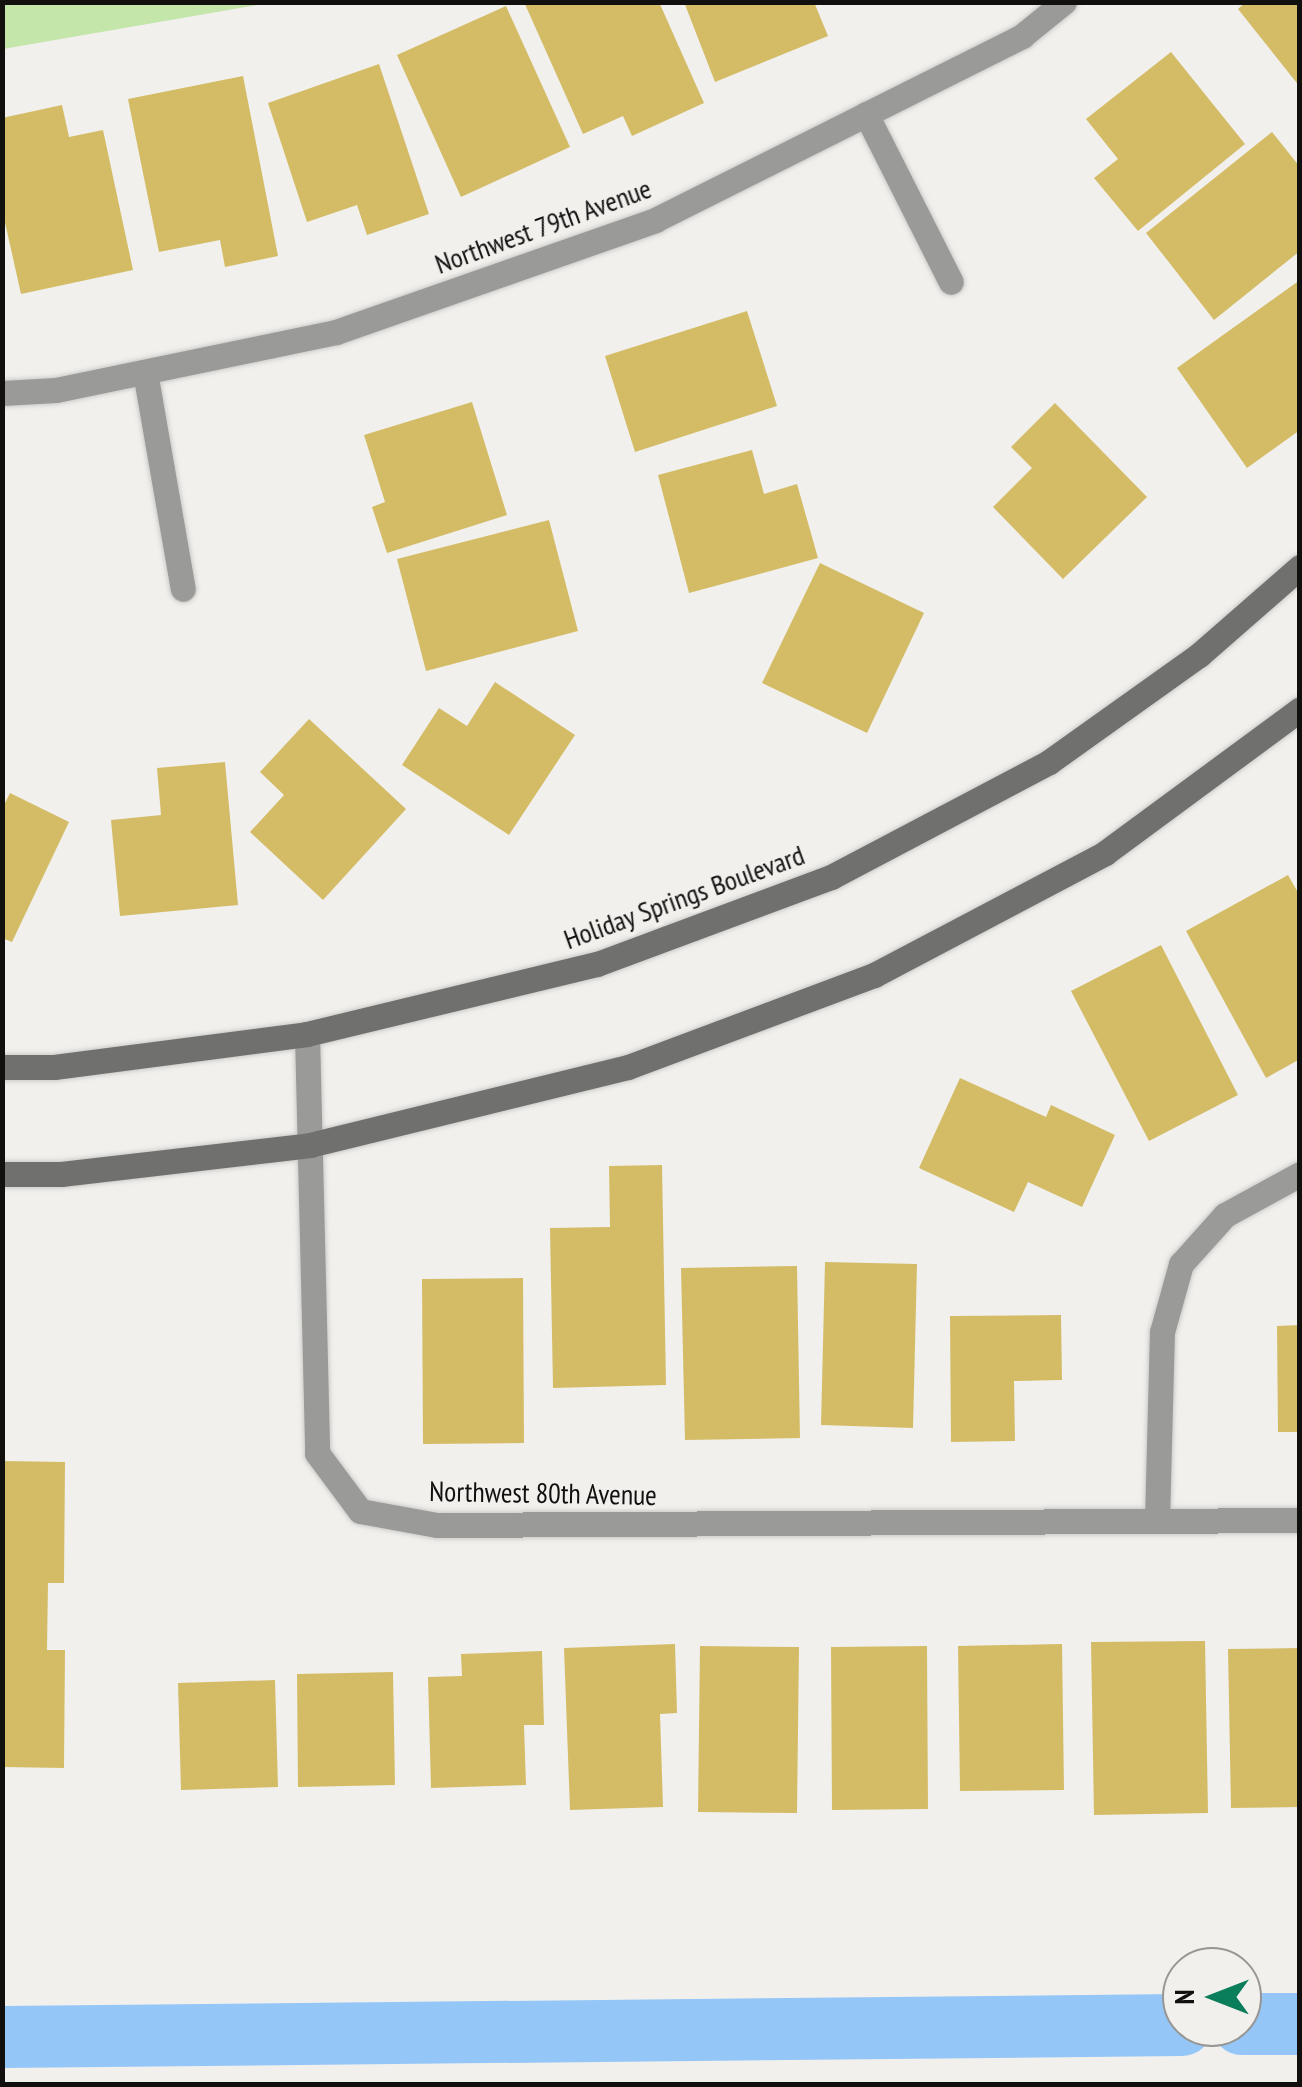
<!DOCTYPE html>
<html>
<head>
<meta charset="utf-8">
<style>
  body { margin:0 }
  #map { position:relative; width:1302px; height:2087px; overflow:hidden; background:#f1f0ed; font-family:"PT Sans Narrow",sans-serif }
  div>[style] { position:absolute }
  .green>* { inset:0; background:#c5e6aa }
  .canal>* { height:62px; margin:-31px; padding:0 31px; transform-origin:31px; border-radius:31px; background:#94c6f7 }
  .building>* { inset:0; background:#d4bc66 }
  .roads { filter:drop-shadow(0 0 2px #cdccc9) drop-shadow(0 0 2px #cdccc9) }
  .lane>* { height:25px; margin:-12.5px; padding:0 12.5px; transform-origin:12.5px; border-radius:12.5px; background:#9a9a99 }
  .street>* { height:25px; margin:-12.5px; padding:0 12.5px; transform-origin:12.5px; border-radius:12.5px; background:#9a9a99 }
  .secondary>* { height:25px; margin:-12.5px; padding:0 12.5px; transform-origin:12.5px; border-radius:12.5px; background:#70716f }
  span { translate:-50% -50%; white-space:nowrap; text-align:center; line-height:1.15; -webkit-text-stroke:8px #f1f0ed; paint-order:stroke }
  .street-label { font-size:28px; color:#11100f }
  .frame { position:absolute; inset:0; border:5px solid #11100f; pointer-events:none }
  .north { position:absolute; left:1162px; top:1947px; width:100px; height:100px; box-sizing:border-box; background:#f1f0ed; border:2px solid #979694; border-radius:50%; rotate:270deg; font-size:28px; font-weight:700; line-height:40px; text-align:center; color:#11100f }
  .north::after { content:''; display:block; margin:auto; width:35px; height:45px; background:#0a7d5a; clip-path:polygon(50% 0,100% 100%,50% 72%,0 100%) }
</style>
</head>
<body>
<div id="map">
  <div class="green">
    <div style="clip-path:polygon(3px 2px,269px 2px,269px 3px,3px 49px)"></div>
  </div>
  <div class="canal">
    <div style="left:1242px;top:2024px;width:58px"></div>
    <div style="left:2px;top:2037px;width:1180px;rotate:-0.58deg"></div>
  </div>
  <div class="building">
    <div style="clip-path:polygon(524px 2px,659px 2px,704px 103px,632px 136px,623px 116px,583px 134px)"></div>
    <div style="clip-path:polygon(684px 2px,814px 2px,828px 36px,715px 82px)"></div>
    <div style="clip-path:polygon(1246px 2px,1300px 2px,1300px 87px,1238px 9px)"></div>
    <div style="clip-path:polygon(506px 6px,570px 147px,461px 197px,397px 55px)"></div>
    <div style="clip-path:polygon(1171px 52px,1245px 144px,1138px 231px,1094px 178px,1118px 159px,1086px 119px)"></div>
    <div style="clip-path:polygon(379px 64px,429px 214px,367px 235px,357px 205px,307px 222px,268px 103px)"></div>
    <div style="clip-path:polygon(243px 76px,278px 256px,225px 267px,220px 240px,159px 252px,128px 99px)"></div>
    <div style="clip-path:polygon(62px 105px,69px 137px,103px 130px,133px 270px,21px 294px,2px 209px,2px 118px)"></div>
    <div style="clip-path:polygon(1272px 132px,1300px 167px,1300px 251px,1214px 320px,1146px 233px)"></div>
    <div style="clip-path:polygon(1300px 280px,1300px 430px,1247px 468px,1177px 368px)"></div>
    <div style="clip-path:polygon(747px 311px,777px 406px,635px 452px,605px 356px)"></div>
    <div style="clip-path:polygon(472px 402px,507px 515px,387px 553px,372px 507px,385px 502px,364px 435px)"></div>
    <div style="clip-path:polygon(1055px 403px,1147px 497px,1063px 579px,993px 507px,1032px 468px,1011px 447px)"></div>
    <div style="clip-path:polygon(752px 450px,764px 494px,797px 484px,818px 558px,689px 593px,658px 475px)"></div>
    <div style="clip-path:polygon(549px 520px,578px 631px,426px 671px,397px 559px)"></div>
    <div style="clip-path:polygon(820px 563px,924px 613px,867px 733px,762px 683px)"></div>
    <div style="clip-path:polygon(495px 682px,575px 735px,509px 835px,402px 765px,439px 708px,467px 726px)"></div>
    <div style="clip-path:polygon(309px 719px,406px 809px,323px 900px,250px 832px,284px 795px,260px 772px)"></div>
    <div style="clip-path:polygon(225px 762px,238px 905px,120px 916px,111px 820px,161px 815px,157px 768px)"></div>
    <div style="clip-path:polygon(10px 793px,69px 822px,12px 942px,2px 938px,2px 809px)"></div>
    <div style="clip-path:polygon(1288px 875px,1300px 896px,1300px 1059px,1266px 1078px,1186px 931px)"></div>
    <div style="clip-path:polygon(1161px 945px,1238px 1095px,1149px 1141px,1071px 991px)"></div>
    <div style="clip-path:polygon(960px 1078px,1046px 1117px,1051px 1105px,1115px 1135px,1082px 1207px,1028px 1182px,1014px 1212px,919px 1168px)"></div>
    <div style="clip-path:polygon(662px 1165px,666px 1385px,553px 1388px,550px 1228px,610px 1227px,609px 1166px)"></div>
    <div style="clip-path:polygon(825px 1262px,917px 1264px,913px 1428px,821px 1425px)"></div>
    <div style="clip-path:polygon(797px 1266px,800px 1438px,685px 1440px,681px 1268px)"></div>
    <div style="clip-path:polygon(523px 1278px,524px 1443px,423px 1444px,422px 1279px)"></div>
    <div style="clip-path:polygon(1061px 1315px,1062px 1380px,1014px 1381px,1015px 1441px,951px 1442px,950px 1316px)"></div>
    <div style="clip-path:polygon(1300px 1325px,1300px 1432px,1278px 1432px,1277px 1326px)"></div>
    <div style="clip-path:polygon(2px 1461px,65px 1462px,64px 1583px,48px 1583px,47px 1650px,65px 1650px,64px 1768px,2px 1767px)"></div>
    <div style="clip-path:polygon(1205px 1641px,1208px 1813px,1094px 1815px,1091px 1642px)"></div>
    <div style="clip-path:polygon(675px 1644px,677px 1713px,660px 1714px,663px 1807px,570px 1810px,564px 1648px)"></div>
    <div style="clip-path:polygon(1062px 1644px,1064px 1790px,960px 1791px,958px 1646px)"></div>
    <div style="clip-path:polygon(700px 1646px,799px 1647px,797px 1813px,698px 1812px)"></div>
    <div style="clip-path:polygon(927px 1646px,928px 1809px,832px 1810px,831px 1647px)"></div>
    <div style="clip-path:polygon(1300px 1648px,1300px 1807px,1231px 1808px,1228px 1649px)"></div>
    <div style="clip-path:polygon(542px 1651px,544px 1725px,524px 1725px,526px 1785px,431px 1788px,428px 1677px,462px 1676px,461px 1654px)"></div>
    <div style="clip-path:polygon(393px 1672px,395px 1785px,298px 1787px,297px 1674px)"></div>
    <div style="clip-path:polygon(275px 1680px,278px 1787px,181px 1790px,178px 1683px)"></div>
  </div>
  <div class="roads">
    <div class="lane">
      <div style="left:866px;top:114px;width:188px;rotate:63.2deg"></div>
    </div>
    <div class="street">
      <div style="left:145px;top:372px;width:220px;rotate:80.1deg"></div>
      <div style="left:2px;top:393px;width:54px;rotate:-3.2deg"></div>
      <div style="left:56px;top:390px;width:286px;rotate:-11.7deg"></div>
      <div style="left:336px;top:332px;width:338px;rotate:-19.3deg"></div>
      <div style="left:655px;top:220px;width:411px;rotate:-26.6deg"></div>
      <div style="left:1022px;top:36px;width:54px;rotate:-39deg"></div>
      <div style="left:307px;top:1034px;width:419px;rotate:88.6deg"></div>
      <div style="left:317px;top:1453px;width:72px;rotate:53.4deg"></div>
      <div style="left:360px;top:1511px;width:78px;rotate:10.3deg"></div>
      <div style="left:437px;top:1525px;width:863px;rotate:-0.33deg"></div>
      <div style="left:1157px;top:1521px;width:189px;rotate:-88.5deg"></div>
      <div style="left:1162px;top:1332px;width:71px;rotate:-74.4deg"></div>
      <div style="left:1181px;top:1264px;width:66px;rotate:-48.1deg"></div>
      <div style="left:1225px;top:1215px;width:85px;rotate:-28.7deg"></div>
    </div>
    <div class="secondary">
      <div style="left:2px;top:1067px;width:52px"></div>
      <div style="left:54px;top:1067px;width:255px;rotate:-7.4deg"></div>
      <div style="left:307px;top:1034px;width:298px;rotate:-13.6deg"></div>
      <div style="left:597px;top:964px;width:250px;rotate:-20.4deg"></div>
      <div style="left:831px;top:877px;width:246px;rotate:-27.8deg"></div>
      <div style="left:1049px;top:762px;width:184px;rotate:-35.5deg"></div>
      <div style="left:1199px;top:655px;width:134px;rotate:-41.1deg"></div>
      <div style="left:2px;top:1174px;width:59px"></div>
      <div style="left:61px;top:1174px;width:251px;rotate:-6.6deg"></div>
      <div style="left:310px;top:1145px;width:327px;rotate:-13.8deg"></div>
      <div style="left:628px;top:1067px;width:263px;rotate:-20.5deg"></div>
      <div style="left:874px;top:975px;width:261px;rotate:-27.8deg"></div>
      <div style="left:1105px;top:853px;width:242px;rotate:-36.4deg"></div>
    </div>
  </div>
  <div class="street-label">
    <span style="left:543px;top:226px;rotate:-20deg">Northwest 79th Avenue</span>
    <span style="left:684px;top:897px;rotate:-20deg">Holiday Springs Boulevard</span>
    <span style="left:543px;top:1493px;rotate:1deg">Northwest 80th Avenue</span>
  </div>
  <div class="frame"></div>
  <div class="north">N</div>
</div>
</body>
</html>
